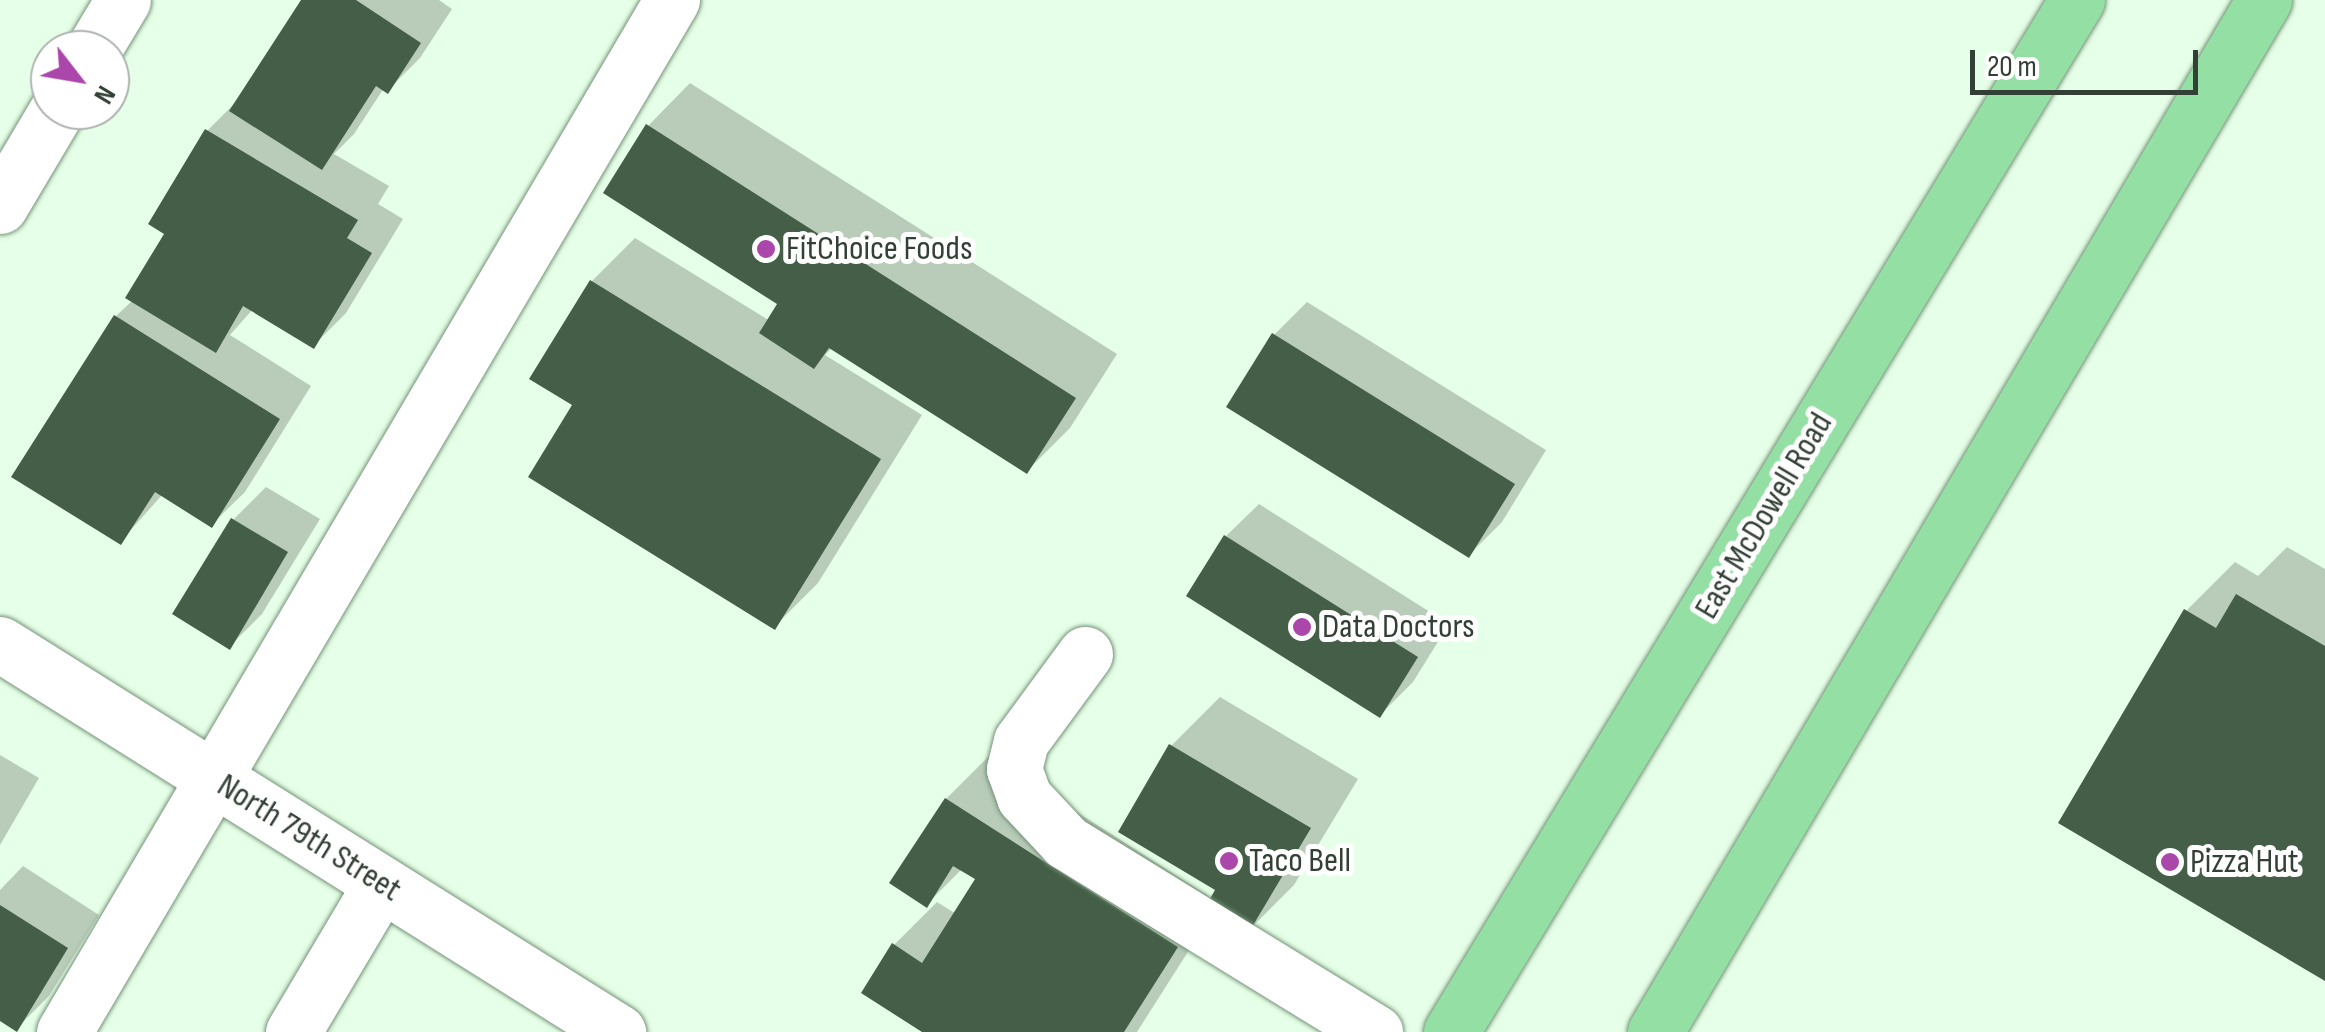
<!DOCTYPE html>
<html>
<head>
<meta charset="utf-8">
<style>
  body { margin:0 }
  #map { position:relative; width:2325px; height:1032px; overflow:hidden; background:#e6ffe8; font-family:"Sofia Sans Condensed",sans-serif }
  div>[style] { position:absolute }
  .shadow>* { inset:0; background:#0003 }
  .building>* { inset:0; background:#445e47 }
  .roads { filter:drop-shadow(0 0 2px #759278) drop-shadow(0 0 2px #759278) }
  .minor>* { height:55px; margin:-27.5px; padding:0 27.5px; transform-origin:27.5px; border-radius:27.5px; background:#fff }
  .major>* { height:55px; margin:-27.5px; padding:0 27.5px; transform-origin:27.5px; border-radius:27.5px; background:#94e0a4 }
  .dots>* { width:28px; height:28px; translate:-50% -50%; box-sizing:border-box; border:5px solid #fff; border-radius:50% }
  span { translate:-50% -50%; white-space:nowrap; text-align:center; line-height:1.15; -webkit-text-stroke:10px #fff; paint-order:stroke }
  .poi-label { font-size:35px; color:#334035 }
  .left { translate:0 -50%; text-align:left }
  .street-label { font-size:35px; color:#334035 }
  .north { position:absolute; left:30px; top:30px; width:100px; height:100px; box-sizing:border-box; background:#fff; border:2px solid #adb3ae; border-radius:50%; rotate:121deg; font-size:28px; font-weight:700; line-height:40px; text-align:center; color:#334035 }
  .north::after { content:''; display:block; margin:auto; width:35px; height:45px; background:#ab46ab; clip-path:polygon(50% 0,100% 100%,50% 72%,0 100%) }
  .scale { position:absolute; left:1970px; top:50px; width:228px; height:45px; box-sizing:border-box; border:5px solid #334035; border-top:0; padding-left:12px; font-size:30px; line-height:35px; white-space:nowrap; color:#334035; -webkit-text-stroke:8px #fff; paint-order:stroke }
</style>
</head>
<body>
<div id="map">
  <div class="shadow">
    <div style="clip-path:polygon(303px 0,439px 0,452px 9px,420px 58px,387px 91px,384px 88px,354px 134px,334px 154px,389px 186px,378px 204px,403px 219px,346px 313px,314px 345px,253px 309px,230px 335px,311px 386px,245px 492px,212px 524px,163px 494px,120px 542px,116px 316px,133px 300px,167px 233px,207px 131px,240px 98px)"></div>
    <div style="clip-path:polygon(690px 83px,1117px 354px,1070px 428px,1027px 471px,833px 347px,825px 355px,922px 415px,818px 583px,775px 626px,576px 404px,532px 379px,592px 281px,635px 238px,770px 321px,780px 303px,648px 126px)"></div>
    <div style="clip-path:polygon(1307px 302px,1546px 450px,1502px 522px,1469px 555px,1274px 335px)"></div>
    <div style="clip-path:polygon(266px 487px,320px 519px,262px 614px,229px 647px,233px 520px)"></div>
    <div style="clip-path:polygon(1259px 504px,1449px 624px,1413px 682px,1380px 715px,1226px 536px)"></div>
    <div style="clip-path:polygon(2287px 547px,2325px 569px,2325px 979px,2186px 611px,2235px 562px,2258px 576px)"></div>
    <div style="clip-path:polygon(1220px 697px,1358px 779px,1294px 885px,1245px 934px,1212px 914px,1137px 1032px,927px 1032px,894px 945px,937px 902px,956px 914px,979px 878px,963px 868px,927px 904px,946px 799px,989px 756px,1213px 899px,1218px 889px,1171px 746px)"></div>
    <div style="clip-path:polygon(0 755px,39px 778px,0 845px)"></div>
    <div style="clip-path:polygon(23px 866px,99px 915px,49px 996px,16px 1029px,0 1019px,0 890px)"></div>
  </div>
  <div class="building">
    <div style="clip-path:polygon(301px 0,356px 0,421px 43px,388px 94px,376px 86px,322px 170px,229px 111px)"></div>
    <div style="clip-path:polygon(646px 124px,1076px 398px,1027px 474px,829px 348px,814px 369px,759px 333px,777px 304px,603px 193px)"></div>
    <div style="clip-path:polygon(205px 129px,358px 220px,347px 238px,372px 253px,314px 349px,243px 306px,216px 353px,125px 298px,164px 234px,148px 224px)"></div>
    <div style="clip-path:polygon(590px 280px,881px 459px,775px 630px,528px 477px,572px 405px,529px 379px)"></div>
    <div style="clip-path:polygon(114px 315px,280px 419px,212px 528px,155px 492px,121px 545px,11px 477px)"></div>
    <div style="clip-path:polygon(1272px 333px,1515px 484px,1469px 558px,1226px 407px)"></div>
    <div style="clip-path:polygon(231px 518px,288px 552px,230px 650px,172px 614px)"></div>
    <div style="clip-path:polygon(1224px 535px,1418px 657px,1380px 718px,1186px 596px)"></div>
    <div style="clip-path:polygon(2236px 594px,2325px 646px,2325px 981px,2058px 823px,2184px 609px,2216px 628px)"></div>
    <div style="clip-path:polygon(1169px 744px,1311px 828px,1246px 937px,1203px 911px,1215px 890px,1118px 832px)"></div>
    <div style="clip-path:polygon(945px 798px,1178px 947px,1124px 1032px,922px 1032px,861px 993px,892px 943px,922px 963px,975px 879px,953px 866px,927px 908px,889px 883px)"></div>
    <div style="clip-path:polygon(0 905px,68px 948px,17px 1032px,0 1021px)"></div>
  </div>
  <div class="roads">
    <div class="minor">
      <div style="left:93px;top:50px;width:58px;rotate:-59deg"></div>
      <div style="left:0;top:206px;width:112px;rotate:-59.3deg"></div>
      <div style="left:0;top:644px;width:730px;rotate:32.12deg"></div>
      <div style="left:1085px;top:654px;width:108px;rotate:126.3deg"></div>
      <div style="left:1021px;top:741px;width:29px;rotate:104deg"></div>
      <div style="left:1014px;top:769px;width:30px;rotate:70deg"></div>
      <div style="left:1024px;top:797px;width:62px;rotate:47deg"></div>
      <div style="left:1066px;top:842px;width:363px;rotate:31.6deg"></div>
      <div style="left:64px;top:1032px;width:1198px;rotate:-59.5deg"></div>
      <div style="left:293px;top:1032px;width:172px;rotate:-59.3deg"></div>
    </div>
    <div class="major">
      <div style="left:1451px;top:1032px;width:1207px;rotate:-58.76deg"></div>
      <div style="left:1655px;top:1032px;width:1198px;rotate:-59.45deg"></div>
    </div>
  </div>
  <div class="dots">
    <div style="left:766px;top:249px;background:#ab46ab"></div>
    <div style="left:1302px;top:627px;background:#ab46ab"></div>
    <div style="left:1229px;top:861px;background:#ab46ab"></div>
    <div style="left:2170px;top:862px;background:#ab46ab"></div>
  </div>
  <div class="poi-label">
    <span class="left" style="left:786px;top:249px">FitChoice Foods</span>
    <span class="left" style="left:1322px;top:627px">Data Doctors</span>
    <span class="left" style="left:1249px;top:861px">Taco Bell</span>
    <span class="left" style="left:2190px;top:862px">Pizza Hut</span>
  </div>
  <div class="street-label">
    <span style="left:1764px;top:516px;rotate:-59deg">East McDowell Road</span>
    <span style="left:309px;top:838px;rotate:32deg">North 79th Street</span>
  </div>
  <div class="north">N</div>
  <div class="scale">20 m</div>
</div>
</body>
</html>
